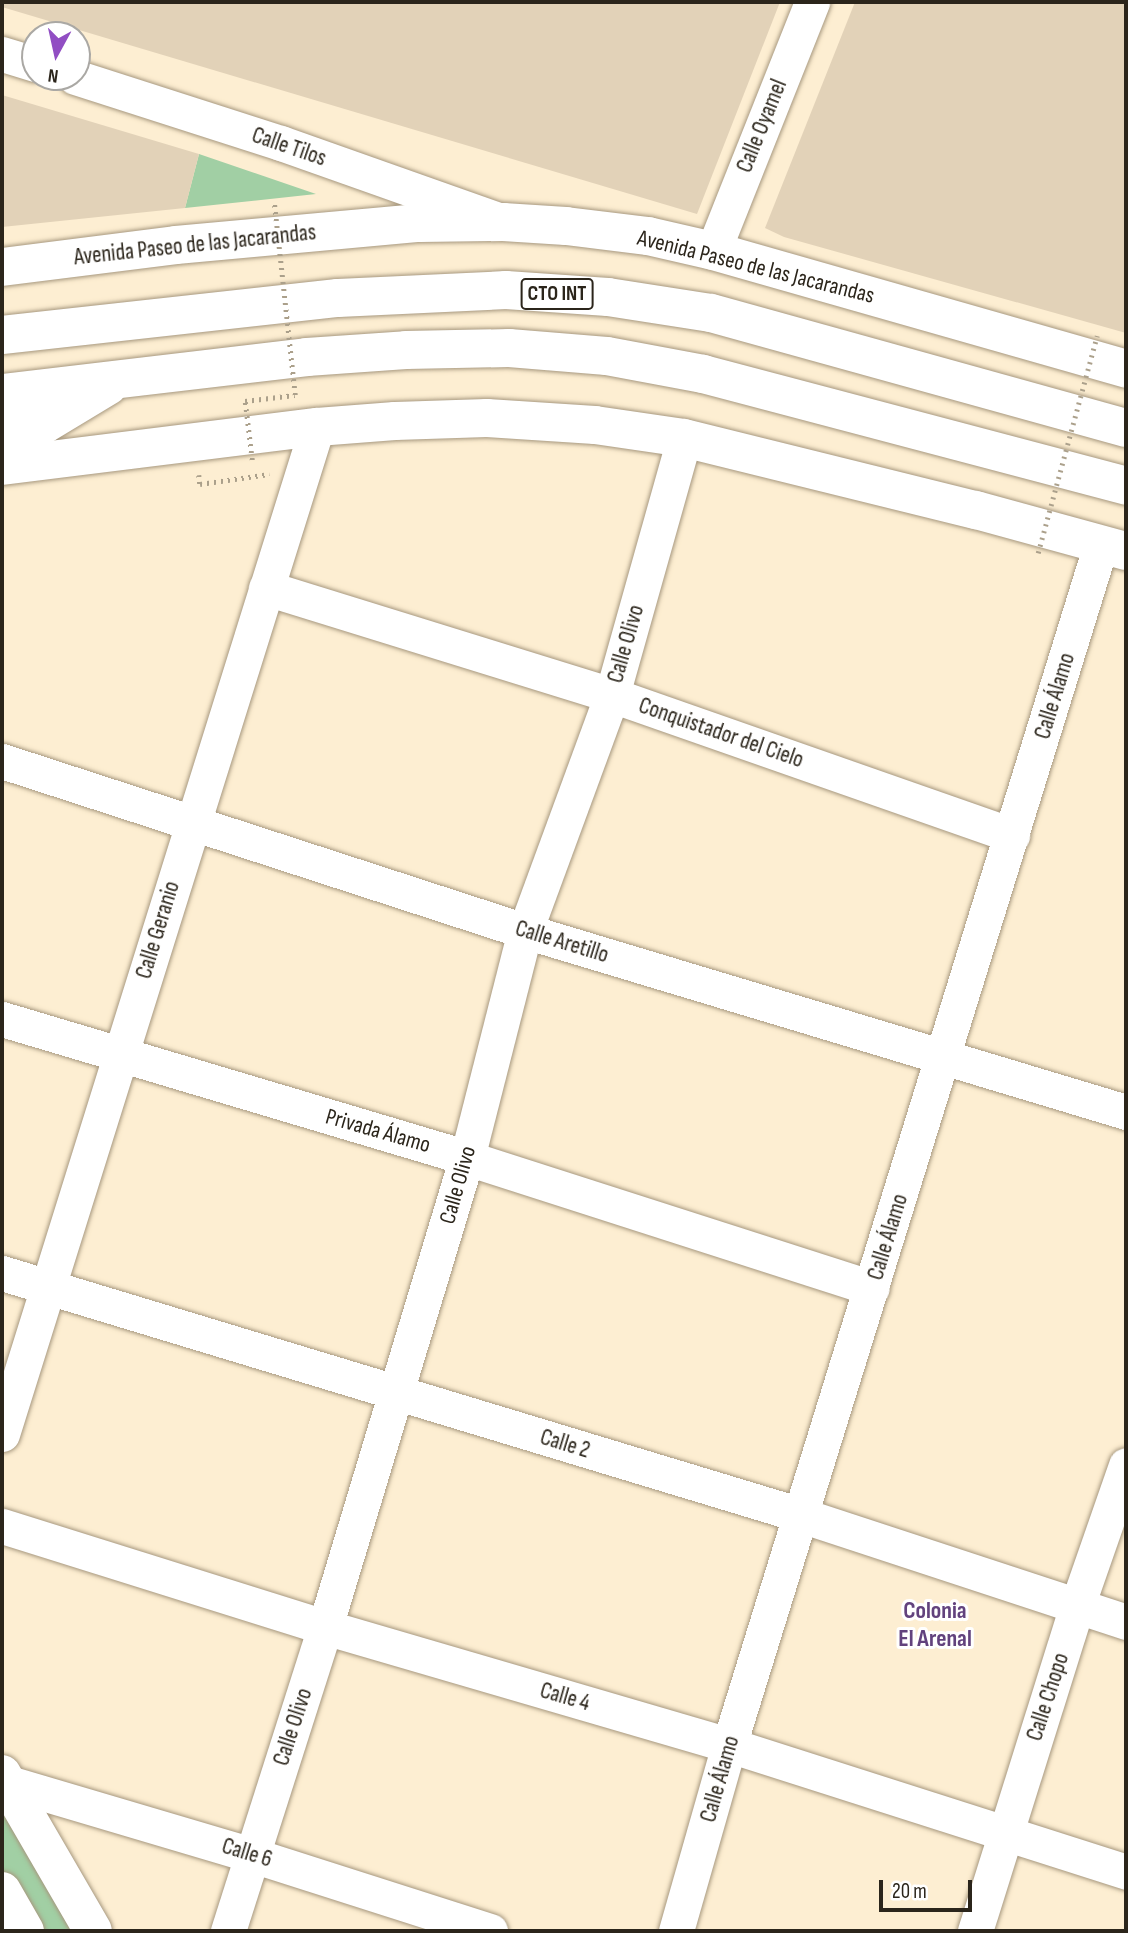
<!DOCTYPE html>
<html>
<head>
<meta charset="utf-8">
<style>
  body { margin:0 }
  #map { position:relative; width:1128px; height:1933px; overflow:hidden; background:#fdeed2; font-family:"Sofia Sans Condensed",sans-serif }
  div>[style] { position:absolute }
  .green>* { inset:0; background:#a1cfa4 }
  .building>* { inset:0; background:#e2d2b8 }
  .path>* { height:4.5px; margin-top:-2.25px; transform-origin:0; background:repeating-linear-gradient(90deg,#aba08b 0 2px,transparent 0 7px) }
  .roads { filter:drop-shadow(0 0 2px #a7987f) drop-shadow(0 0 2px #a7987f) }
  .minor>* { height:35px; margin:-17.5px; padding:0 17.5px; transform-origin:17.5px; border-radius:17.5px; background:#fff }
  .tertiary>* { height:38px; margin:-19px; padding:0 19px; transform-origin:19px; border-radius:19px; background:#fff }
  .secondary>* { height:38px; margin:-19px; padding:0 19px; transform-origin:19px; border-radius:19px; background:#fff }
  .motorway>* { height:38px; margin:-19px; padding:0 19px; transform-origin:19px; border-radius:19px; background:#fff }
  .path-bridge>* { height:4.5px; margin-top:-2.25px; transform-origin:0; background:repeating-linear-gradient(90deg,#aba08b 0 2px,transparent 0 7px) }
  span { translate:-50% -50%; white-space:nowrap; text-align:center; line-height:1.15; -webkit-text-stroke:6px #fff; paint-order:stroke }
  .shield-label span { padding:2px 5px; background:#fff; border:2px solid; border-radius:5px; -webkit-text-stroke-width:0 }
  .shield-label { font-size:21px; color:#2b251b; font-weight:700 }
  .street-label { font-size:23px; color:#2b251b }
  .neighbourhood-label { font-size:24px; color:#62427d; font-weight:700 }
  .frame { position:absolute; inset:0; border:4px solid #2b251b; pointer-events:none }
  .north { position:absolute; left:21px; top:21px; width:70px; height:70px; box-sizing:border-box; background:#fff; border:2px solid #aaa8a4; border-radius:50%; rotate:188deg; font-size:19px; font-weight:700; line-height:28px; text-align:center; color:#2b251b }
  .north::after { content:''; display:block; margin:auto; width:24px; height:32px; background:#914ec3; clip-path:polygon(50% 0,100% 100%,50% 72%,0 100%) }
  .scale { position:absolute; left:879px; top:1880px; width:93px; height:32px; box-sizing:border-box; border:4px solid #2b251b; border-top:0; padding-left:9px; font-size:21px; line-height:24px; white-space:nowrap; color:#2b251b; -webkit-text-stroke:5px #fff; paint-order:stroke }
</style>
</head>
<body>
<div id="map">
  <div class="green">
    <div style="clip-path:polygon(199px 154px,316px 194px,185px 208px)"></div>
    <div style="clip-path:polygon(2px 1805px,76px 1931px,37px 1931px,2px 1873px)"></div>
  </div>
  <div class="building">
    <div style="clip-path:polygon(2px 2px,780px 2px,697px 214px,2px 7px)"></div>
    <div style="clip-path:polygon(855px 2px,1126px 2px,1126px 333px,784px 237px,765px 228px)"></div>
    <div style="clip-path:polygon(2px 95px,199px 154px,185px 208px,2px 227px)"></div>
  </div>
  <div class="path">
    <div style="left:199px;top:475px;width:9px;rotate:84deg"></div>
    <div style="left:200px;top:484px;width:70px;rotate:-8.2deg"></div>
  </div>
  <div class="roads">
    <div class="minor">
      <div style="left:2px;top:54px;width:34px;rotate:17deg"></div>
      <div style="left:75px;top:77px;width:216px;rotate:17.8deg"></div>
      <div style="left:281px;top:143px;width:228px;rotate:19.5deg"></div>
      <div style="left:713px;top:251px;width:268px;rotate:-68.3deg"></div>
      <div style="left:266px;top:588px;width:362px;rotate:17.2deg"></div>
      <div style="left:612px;top:695px;width:424px;rotate:19.3deg"></div>
      <div style="left:2px;top:761px;width:550px;rotate:18.01deg"></div>
      <div style="left:525px;top:931px;width:628px;rotate:16.76deg"></div>
      <div style="left:2px;top:1019px;width:485px;rotate:16.6deg"></div>
      <div style="left:467px;top:1158px;width:425px;rotate:17.8deg"></div>
      <div style="left:2px;top:1273px;width:835px;rotate:16.85deg"></div>
      <div style="left:801px;top:1515px;width:342px;rotate:18.2deg"></div>
      <div style="left:2px;top:1434px;width:1055px;rotate:-72.63deg"></div>
      <div style="left:2px;top:1526px;width:338px;rotate:17.4deg"></div>
      <div style="left:325px;top:1627px;width:421px;rotate:16.3deg"></div>
      <div style="left:729px;top:1745px;width:417px;rotate:17.7deg"></div>
      <div style="left:2px;top:1781px;width:261px;rotate:16.5deg"></div>
      <div style="left:252px;top:1855px;width:250px;rotate:17.7deg"></div>
      <div style="left:228px;top:1931px;width:319px;rotate:-72.3deg"></div>
      <div style="left:325px;top:1627px;width:490px;rotate:-73.2deg"></div>
      <div style="left:467px;top:1158px;width:234px;rotate:-75.7deg"></div>
      <div style="left:525px;top:931px;width:252px;rotate:-69.8deg"></div>
      <div style="left:612px;top:695px;width:267px;rotate:-74.3deg"></div>
      <div style="left:676px;top:1931px;width:193px;rotate:-74.1deg"></div>
      <div style="left:729px;top:1745px;width:1257px;rotate:-72.79deg"></div>
      <div style="left:975px;top:1931px;width:341px;rotate:-72.6deg"></div>
      <div style="left:1077px;top:1606px;width:149px;rotate:-70.8deg"></div>
    </div>
    <div class="tertiary">
      <div style="left:2px;top:1774px;width:181px;rotate:59.9deg"></div>
      <div style="left:2px;top:1891px;width:46px;rotate:60.1deg"></div>
    </div>
    <div class="secondary">
      <div style="left:2px;top:267px;width:175px;rotate:-7.2deg"></div>
      <div style="left:176px;top:245px;width:244px;rotate:-5.2deg"></div>
      <div style="left:419px;top:223px;width:84px;rotate:-0.7deg"></div>
      <div style="left:503px;top:222px;width:63px;rotate:3.6deg"></div>
      <div style="left:566px;top:226px;width:83px;rotate:7deg"></div>
      <div style="left:648px;top:236px;width:67px;rotate:13deg"></div>
      <div style="left:713px;top:251px;width:430px;rotate:15.9deg"></div>
      <div style="left:2px;top:466px;width:317px;rotate:-7.1deg"></div>
      <div style="left:317px;top:427px;width:78px;rotate:-4.4deg"></div>
      <div style="left:395px;top:421px;width:92px;rotate:-1.9deg"></div>
      <div style="left:487px;top:418px;width:108px;rotate:3.7deg"></div>
      <div style="left:595px;top:425px;width:90px;rotate:8.3deg"></div>
      <div style="left:684px;top:438px;width:301px;rotate:13.9deg"></div>
      <div style="left:976px;top:510px;width:156px;rotate:15.3deg"></div>
    </div>
    <div class="motorway">
      <div style="left:2px;top:335px;width:338px;rotate:-6.3deg"></div>
      <div style="left:338px;top:298px;width:168px;rotate:-2.7deg"></div>
      <div style="left:506px;top:290px;width:102px;rotate:3.9deg"></div>
      <div style="left:608px;top:297px;width:104px;rotate:8.8deg"></div>
      <div style="left:711px;top:313px;width:431px;rotate:15.5deg"></div>
      <div style="left:2px;top:393px;width:307px;rotate:-6.7deg"></div>
      <div style="left:307px;top:357px;width:99px;rotate:-4deg"></div>
      <div style="left:406px;top:350px;width:103px;rotate:-1.1deg"></div>
      <div style="left:509px;top:348px;width:98px;rotate:4.7deg"></div>
      <div style="left:607px;top:356px;width:98px;rotate:10.6deg"></div>
      <div style="left:703px;top:374px;width:438px;rotate:14.8deg"></div>
      <div style="left:2px;top:430px;width:43px;rotate:-7.9deg"></div>
      <div style="left:45px;top:424px;width:74px;rotate:-31.1deg"></div>
    </div>
  </div>
  <div class="path-bridge">
    <div style="left:252px;top:460px;width:59px;rotate:-96.8deg"></div>
    <div style="left:245px;top:401px;width:50px;rotate:-6.8deg"></div>
    <div style="left:295px;top:395px;width:193px;rotate:-96.2deg"></div>
    <div style="left:1038px;top:553px;width:225px;rotate:-74.8deg"></div>
  </div>
  <div class="shield-label">
    <span style="left:557px;top:294px">CTO INT</span>
  </div>
  <div class="street-label">
    <span style="left:762px;top:126px;rotate:-68deg">Calle Oyamel</span>
    <span style="left:289px;top:147px;rotate:19deg">Calle Tilos</span>
    <span style="left:195px;top:245px;rotate:-6deg">Avenida Paseo de las Jacarandas</span>
    <span style="left:756px;top:267px;rotate:14deg">Avenida Paseo de las Jacarandas</span>
    <span style="left:626px;top:644px;rotate:-74deg">Calle Olivo</span>
    <span style="left:1055px;top:696px;rotate:-73deg">Calle Álamo</span>
    <span style="left:721px;top:733px;rotate:19deg">Conquistador del Cielo</span>
    <span style="left:158px;top:930px;rotate:-73deg">Calle Geranio</span>
    <span style="left:562px;top:942px;rotate:17deg">Calle Aretillo</span>
    <span style="left:378px;top:1131px;rotate:16deg">Privada Álamo</span>
    <span style="left:458px;top:1185px;rotate:-74deg">Calle Olivo</span>
    <span style="left:888px;top:1237px;rotate:-73deg">Calle Álamo</span>
    <span style="left:565px;top:1444px;rotate:17deg">Calle 2</span>
    <span style="left:565px;top:1697px;rotate:16deg">Calle 4</span>
    <span style="left:1048px;top:1697px;rotate:-72deg">Calle Chopo</span>
    <span style="left:293px;top:1727px;rotate:-72deg">Calle Olivo</span>
    <span style="left:720px;top:1779px;rotate:-74deg">Calle Álamo</span>
    <span style="left:247px;top:1853px;rotate:17deg">Calle 6</span>
  </div>
  <div class="neighbourhood-label">
    <span style="left:935px;top:1625px">Colonia<br>El Arenal</span>
  </div>
  <div class="frame"></div>
  <div class="north">N</div>
  <div class="scale">20 m</div>
</div>
</body>
</html>
